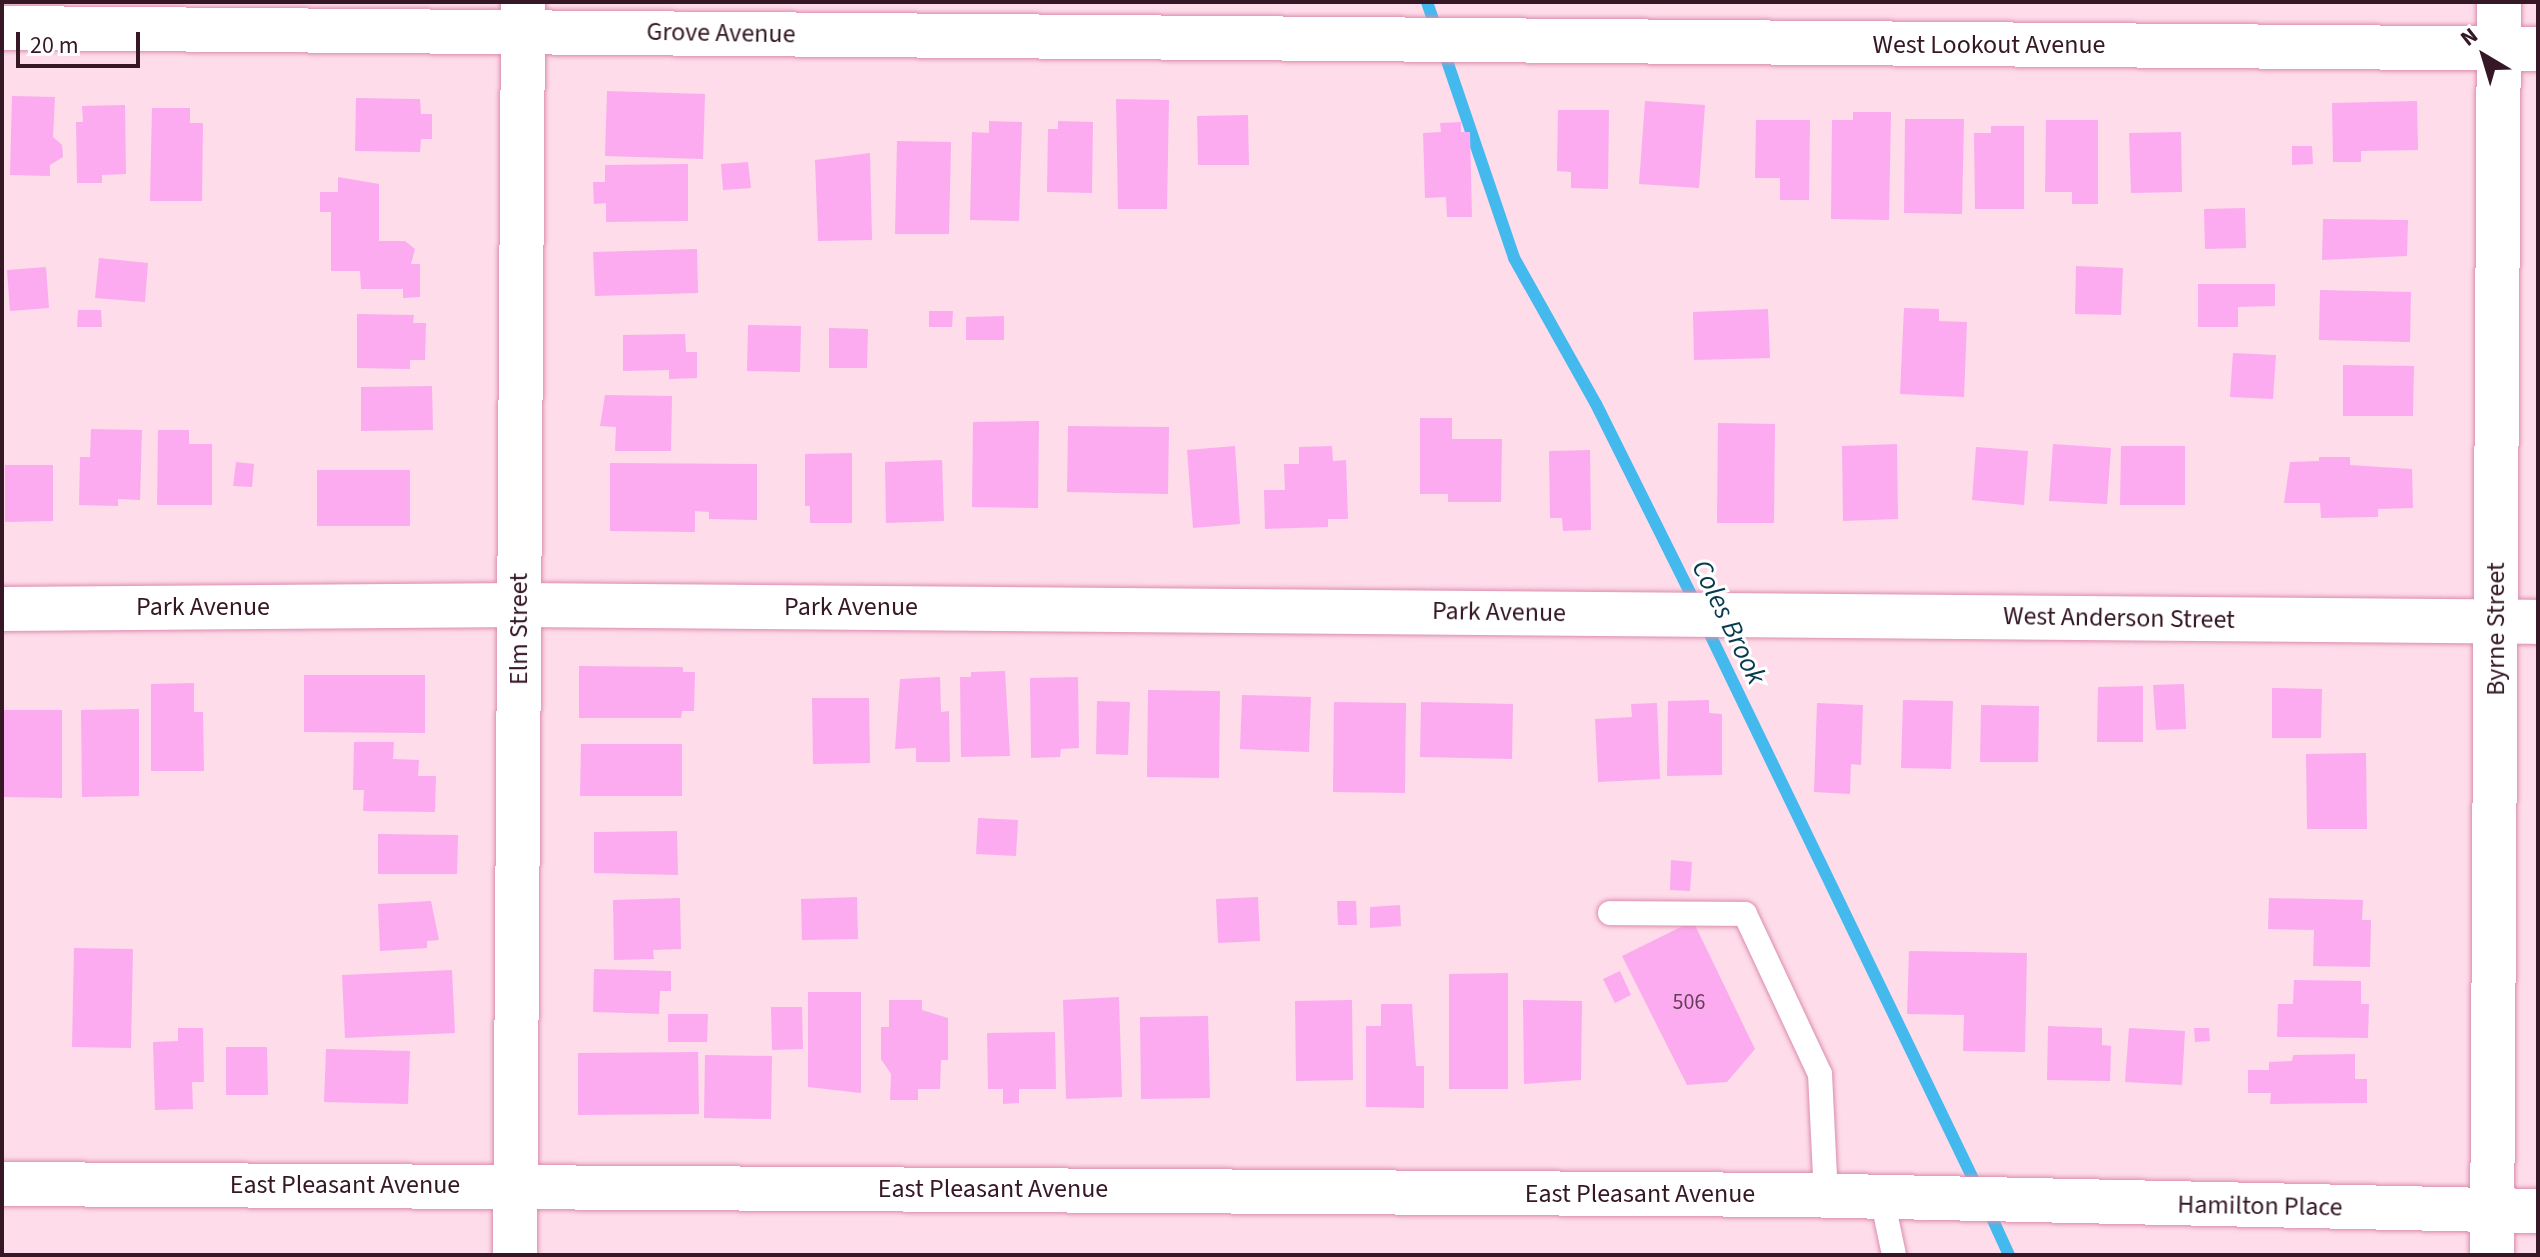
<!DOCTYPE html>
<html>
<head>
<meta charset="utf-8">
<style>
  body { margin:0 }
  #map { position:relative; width:2540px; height:1257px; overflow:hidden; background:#fedce9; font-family:"Source Sans 3",sans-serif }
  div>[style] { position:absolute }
  .stream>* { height:12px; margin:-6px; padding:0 6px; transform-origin:6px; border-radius:6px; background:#44b9ee }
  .building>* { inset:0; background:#fcabf0 }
  .roads { filter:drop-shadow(0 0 2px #db8caf) drop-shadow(0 0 2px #db8caf) }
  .service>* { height:24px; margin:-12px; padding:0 12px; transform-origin:12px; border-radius:12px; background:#fff }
  .minor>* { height:44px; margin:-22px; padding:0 22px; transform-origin:22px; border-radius:22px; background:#fff }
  span { translate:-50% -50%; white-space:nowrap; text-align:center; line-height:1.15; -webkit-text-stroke:6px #fff; paint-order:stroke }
  .number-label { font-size:22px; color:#673c58 }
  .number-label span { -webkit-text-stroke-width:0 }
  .street-label { font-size:26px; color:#351725 }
  .water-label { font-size:28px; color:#063a4f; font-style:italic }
  .frame { position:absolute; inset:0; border:4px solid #351725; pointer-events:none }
  .north { position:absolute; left:2444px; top:16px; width:80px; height:80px; -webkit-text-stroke:6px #fff; paint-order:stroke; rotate:322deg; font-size:22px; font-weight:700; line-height:32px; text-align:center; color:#351725 }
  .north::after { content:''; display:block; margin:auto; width:28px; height:36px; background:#351725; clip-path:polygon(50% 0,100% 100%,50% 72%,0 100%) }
  .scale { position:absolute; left:16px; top:32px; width:124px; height:36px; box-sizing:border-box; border:4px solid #351725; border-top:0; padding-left:10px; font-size:24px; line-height:28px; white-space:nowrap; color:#351725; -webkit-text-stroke:6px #fff; paint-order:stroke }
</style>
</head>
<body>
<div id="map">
  <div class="stream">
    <div style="left:1427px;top:2px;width:270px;rotate:71.2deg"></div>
    <div style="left:1514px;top:258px;width:167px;rotate:60.7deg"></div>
    <div style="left:1596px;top:404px;width:227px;rotate:63.5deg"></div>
    <div style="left:1705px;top:624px;width:630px;rotate:64.21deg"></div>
    <div style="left:1987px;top:1207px;width:53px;rotate:65.4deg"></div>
  </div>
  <div class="building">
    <div style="clip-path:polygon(607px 91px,705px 94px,703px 159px,605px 156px)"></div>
    <div style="clip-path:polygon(12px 96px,55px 97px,53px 137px,62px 145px,63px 157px,50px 165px,50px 176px,10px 175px)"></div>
    <div style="clip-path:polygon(356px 98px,420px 99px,421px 114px,432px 114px,432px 139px,421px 139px,420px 152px,355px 151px)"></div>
    <div style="clip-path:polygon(1116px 99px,1169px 100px,1167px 209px,1118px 209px)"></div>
    <div style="clip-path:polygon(1645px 101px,1705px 105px,1699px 188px,1639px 184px)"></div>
    <div style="clip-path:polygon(2417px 101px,2418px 150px,2361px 151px,2361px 162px,2333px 162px,2332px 103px)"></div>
    <div style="clip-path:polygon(125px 105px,126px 174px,102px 175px,102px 183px,77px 183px,76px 122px,83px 122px,82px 106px)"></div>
    <div style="clip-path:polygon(152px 108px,190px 108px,190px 123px,203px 123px,202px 201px,150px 201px)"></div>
    <div style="clip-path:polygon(1558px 110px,1609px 110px,1608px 189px,1571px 188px,1571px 172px,1557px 171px)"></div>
    <div style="clip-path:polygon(1853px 112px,1891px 112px,1889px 220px,1831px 219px,1832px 120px,1853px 120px)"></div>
    <div style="clip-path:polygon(1248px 115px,1249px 165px,1198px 165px,1197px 116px)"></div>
    <div style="clip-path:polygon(1905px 119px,1964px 119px,1962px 214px,1904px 213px)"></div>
    <div style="clip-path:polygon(1756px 120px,1810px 120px,1809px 200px,1780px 200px,1780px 178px,1755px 178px)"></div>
    <div style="clip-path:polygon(2046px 120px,2098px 120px,2098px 204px,2072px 204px,2072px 192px,2045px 192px)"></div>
    <div style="clip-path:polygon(989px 121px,1022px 122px,1019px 221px,970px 220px,972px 132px,989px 133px)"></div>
    <div style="clip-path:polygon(1058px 121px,1093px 122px,1092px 193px,1047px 192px,1048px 129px,1058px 129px)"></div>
    <div style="clip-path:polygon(1461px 122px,1461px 132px,1470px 132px,1472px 217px,1447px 217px,1446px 197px,1425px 198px,1423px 133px,1441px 132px,1440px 123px)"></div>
    <div style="clip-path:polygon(1991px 126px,2024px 126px,2024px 209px,1975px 209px,1974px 133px,1991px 133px)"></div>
    <div style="clip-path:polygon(2181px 132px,2182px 192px,2131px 193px,2129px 133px)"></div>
    <div style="clip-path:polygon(897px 141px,951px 142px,949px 234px,895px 234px)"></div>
    <div style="clip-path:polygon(2292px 146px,2312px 146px,2313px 164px,2292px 165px)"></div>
    <div style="clip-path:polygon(870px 153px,872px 240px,818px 241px,815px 160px)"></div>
    <div style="clip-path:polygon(748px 162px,751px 188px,723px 190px,721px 164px)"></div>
    <div style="clip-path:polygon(688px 164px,688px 221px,606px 222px,606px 203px,594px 204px,593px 182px,605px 182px,605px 165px)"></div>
    <div style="clip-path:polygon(338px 177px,379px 184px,379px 241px,405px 241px,415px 249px,411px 264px,420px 264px,420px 297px,403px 298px,403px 289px,361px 289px,360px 271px,331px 271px,331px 212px,320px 212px,320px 192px,338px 192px)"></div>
    <div style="clip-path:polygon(2245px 208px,2246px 248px,2205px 249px,2204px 209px)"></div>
    <div style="clip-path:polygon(2323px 219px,2408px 220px,2407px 256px,2322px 260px)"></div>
    <div style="clip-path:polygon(697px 249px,698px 293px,595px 296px,593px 252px)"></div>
    <div style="clip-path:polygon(99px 258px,148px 263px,145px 302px,95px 298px)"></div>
    <div style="clip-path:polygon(2076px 266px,2123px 268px,2121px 315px,2075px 314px)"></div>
    <div style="clip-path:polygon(46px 267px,49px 308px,10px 311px,7px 270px)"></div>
    <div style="clip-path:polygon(2198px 284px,2275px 284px,2275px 306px,2238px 307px,2238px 327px,2198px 327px)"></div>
    <div style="clip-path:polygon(2320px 290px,2411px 292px,2410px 342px,2319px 340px)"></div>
    <div style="clip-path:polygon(1904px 308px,1939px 309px,1939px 321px,1967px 322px,1964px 397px,1900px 394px)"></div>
    <div style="clip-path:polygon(1768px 309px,1770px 358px,1694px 360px,1693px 312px)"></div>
    <div style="clip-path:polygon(78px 310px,101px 310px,102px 327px,77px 327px)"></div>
    <div style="clip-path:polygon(929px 311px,953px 311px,952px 327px,929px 327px)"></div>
    <div style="clip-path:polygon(357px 314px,414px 315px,413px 323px,426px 323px,425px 360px,410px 360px,410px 369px,357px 368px)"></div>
    <div style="clip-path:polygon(1004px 316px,1004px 340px,966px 340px,966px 317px)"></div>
    <div style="clip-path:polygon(748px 325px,801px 326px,800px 372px,747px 371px)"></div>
    <div style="clip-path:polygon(829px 328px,868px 329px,867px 368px,829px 368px)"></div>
    <div style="clip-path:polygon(685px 334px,686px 352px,697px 352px,697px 378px,669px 379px,669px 370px,623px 371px,623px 335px)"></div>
    <div style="clip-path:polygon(2233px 353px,2276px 355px,2273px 399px,2230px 397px)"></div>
    <div style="clip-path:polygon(2343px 365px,2414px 366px,2413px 416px,2343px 416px)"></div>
    <div style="clip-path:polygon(432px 386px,433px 430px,361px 431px,361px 387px)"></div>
    <div style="clip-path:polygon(605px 395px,672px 396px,671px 451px,615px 451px,616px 427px,600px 426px)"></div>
    <div style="clip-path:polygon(1420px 418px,1452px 418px,1452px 439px,1502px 439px,1501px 502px,1448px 502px,1448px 494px,1420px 494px)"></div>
    <div style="clip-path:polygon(1039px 421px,1038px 508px,972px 507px,973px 422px)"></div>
    <div style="clip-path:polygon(1718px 423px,1775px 424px,1774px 523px,1717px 523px)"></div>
    <div style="clip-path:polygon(1068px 426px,1169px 427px,1168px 494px,1067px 492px)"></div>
    <div style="clip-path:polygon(91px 429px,142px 430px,140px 500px,118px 499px,118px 506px,79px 505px,80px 457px,90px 457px)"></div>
    <div style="clip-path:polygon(158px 430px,189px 430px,189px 444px,212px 444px,212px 505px,157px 505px)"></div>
    <div style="clip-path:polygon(1897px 444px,1898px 519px,1843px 521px,1842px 446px)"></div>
    <div style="clip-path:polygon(2053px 444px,2111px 448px,2107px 504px,2049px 501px)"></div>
    <div style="clip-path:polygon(1235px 446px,1240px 524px,1193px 528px,1187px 450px)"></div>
    <div style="clip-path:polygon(1332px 446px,1333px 461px,1346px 460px,1348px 519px,1328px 519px,1328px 527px,1265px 529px,1264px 490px,1285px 490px,1284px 464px,1299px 464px,1299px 447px)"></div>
    <div style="clip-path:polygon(2121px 446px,2185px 446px,2185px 505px,2120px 505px)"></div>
    <div style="clip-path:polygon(1976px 447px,2028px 451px,2024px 505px,1972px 500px)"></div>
    <div style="clip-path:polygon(1590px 450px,1591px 530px,1563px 531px,1562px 518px,1550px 518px,1549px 451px)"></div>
    <div style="clip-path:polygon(852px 453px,852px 523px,810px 523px,810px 506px,805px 506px,805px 454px)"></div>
    <div style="clip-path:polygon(2319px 457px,2350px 457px,2350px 465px,2412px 469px,2413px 508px,2378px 509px,2378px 517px,2321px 518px,2320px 503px,2284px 503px,2290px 462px,2319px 461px)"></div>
    <div style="clip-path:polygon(942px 460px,944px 521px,886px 523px,885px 462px)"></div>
    <div style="clip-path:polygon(236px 462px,254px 464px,252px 487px,233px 486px)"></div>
    <div style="clip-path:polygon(610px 463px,757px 464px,757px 520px,709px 519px,709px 512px,695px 511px,695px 532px,610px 531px)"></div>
    <div style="clip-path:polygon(5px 465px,53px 465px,53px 521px,5px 522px)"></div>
    <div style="clip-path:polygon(317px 470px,410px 470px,410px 526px,317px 526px)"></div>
    <div style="clip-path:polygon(579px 666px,683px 667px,683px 672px,695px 672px,694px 711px,682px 711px,681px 718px,579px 718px)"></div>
    <div style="clip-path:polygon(1005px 671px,1010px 756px,961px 757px,960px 677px,971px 677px,971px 672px)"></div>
    <div style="clip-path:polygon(304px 675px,425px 675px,425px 733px,304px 732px)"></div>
    <div style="clip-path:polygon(940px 677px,941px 712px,949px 711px,950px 762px,916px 762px,916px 748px,895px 749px,900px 679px)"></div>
    <div style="clip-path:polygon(1078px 677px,1079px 748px,1061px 749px,1060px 757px,1031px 758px,1030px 678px)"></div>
    <div style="clip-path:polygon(194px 683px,194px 712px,203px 712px,204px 771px,151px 771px,151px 684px)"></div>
    <div style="clip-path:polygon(2184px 684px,2186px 729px,2156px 730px,2153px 685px)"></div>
    <div style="clip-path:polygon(2143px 686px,2143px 742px,2097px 742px,2098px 687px)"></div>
    <div style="clip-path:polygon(2272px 688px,2322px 689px,2321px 738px,2272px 738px)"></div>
    <div style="clip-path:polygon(1148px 690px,1220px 691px,1219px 778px,1147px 777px)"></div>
    <div style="clip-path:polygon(1242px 695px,1311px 697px,1309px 752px,1240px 749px)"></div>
    <div style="clip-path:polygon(812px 698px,869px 698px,870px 763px,813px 764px)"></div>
    <div style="clip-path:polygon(1709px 700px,1709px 713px,1722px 714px,1722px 775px,1667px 776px,1668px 701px)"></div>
    <div style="clip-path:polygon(1903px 700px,1953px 701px,1951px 769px,1901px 768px)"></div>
    <div style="clip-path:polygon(1097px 701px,1130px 702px,1128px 755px,1096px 754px)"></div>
    <div style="clip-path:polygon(1334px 702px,1406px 703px,1405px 793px,1333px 792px)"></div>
    <div style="clip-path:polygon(1421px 702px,1513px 704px,1512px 759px,1420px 757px)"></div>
    <div style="clip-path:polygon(1657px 703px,1660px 779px,1598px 782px,1595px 719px,1632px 717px,1631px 704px)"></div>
    <div style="clip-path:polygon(1817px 703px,1863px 705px,1861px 765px,1851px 764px,1850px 794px,1814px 792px)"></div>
    <div style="clip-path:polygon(1981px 705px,2039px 706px,2038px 762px,1980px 762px)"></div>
    <div style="clip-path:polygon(139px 709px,139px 796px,82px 797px,81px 710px)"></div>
    <div style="clip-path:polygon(4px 710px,62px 710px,62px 798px,4px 797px)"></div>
    <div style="clip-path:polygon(354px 742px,394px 742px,393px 759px,419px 760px,418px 776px,436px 776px,435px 812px,363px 811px,364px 790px,353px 790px)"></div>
    <div style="clip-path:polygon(581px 744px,682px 744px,682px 796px,580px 796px)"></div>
    <div style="clip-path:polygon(2366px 753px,2367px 829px,2307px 829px,2306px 754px)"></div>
    <div style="clip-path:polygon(978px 818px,1018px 820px,1016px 856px,976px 854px)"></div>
    <div style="clip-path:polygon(677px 831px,678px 875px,594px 873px,594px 832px)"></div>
    <div style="clip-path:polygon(378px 834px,458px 835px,457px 874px,378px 874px)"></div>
    <div style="clip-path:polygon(1671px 860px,1692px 862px,1690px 891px,1670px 890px)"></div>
    <div style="clip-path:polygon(857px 897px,858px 939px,802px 940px,801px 899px)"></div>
    <div style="clip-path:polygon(1258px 897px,1260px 941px,1218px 943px,1216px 899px)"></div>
    <div style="clip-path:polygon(680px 898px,681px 949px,653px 950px,654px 959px,614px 960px,613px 900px)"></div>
    <div style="clip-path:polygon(2269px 898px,2363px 900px,2362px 920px,2371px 920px,2370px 967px,2313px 966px,2314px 930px,2268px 929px)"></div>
    <div style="clip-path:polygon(431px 901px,439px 940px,427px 941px,427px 948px,380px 951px,378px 904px)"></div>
    <div style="clip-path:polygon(1337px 901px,1356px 901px,1357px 925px,1338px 925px)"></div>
    <div style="clip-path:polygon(1400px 905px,1401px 926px,1370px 928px,1370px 907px)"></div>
    <div style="clip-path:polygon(1693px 921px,1755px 1049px,1727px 1082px,1687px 1085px,1622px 956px)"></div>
    <div style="clip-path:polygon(74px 948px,133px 949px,131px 1048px,72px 1047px)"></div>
    <div style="clip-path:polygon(1909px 951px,2027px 953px,2025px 1052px,1963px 1051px,1964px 1015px,1907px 1014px)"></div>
    <div style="clip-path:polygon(594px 969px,671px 971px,671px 991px,660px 991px,659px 1014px,593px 1012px)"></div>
    <div style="clip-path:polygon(452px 970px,455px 1033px,345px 1038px,342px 975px)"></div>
    <div style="clip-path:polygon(1620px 971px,1631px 995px,1615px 1003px,1603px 979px)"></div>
    <div style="clip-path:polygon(1508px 973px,1508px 1089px,1449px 1089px,1449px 974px)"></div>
    <div style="clip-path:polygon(2294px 980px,2361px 981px,2361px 1004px,2369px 1004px,2368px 1038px,2277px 1037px,2278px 1004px,2293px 1004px)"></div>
    <div style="clip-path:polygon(808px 992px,861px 992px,861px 1093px,808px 1087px)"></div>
    <div style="clip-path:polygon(1119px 997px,1122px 1097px,1066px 1099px,1063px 1000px)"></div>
    <div style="clip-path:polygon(889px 1000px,922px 1000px,922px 1010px,948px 1018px,948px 1060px,941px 1060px,940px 1089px,918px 1089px,918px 1100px,890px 1100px,891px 1074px,881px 1059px,881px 1027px,889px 1027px)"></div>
    <div style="clip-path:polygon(1352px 1000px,1353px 1080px,1296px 1081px,1295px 1001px)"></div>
    <div style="clip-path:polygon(1523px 1000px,1582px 1001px,1581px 1080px,1524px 1084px)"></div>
    <div style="clip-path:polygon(1381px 1004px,1412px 1004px,1416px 1066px,1424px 1066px,1424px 1108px,1366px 1107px,1366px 1026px,1381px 1026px)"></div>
    <div style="clip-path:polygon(771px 1007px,802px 1007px,803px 1049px,772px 1050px)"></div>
    <div style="clip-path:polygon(668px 1014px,708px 1014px,707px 1042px,668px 1042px)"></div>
    <div style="clip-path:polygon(1208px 1016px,1210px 1098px,1141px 1099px,1140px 1017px)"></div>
    <div style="clip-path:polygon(2048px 1026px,2102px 1028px,2102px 1045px,2111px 1046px,2110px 1081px,2047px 1080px)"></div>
    <div style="clip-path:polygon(178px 1028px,203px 1028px,204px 1082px,192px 1082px,193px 1109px,155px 1110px,153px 1042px,178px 1041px)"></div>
    <div style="clip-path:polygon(2129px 1028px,2185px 1031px,2182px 1085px,2125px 1082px)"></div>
    <div style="clip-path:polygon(2194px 1028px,2209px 1028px,2210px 1041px,2195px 1042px)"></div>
    <div style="clip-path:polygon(1055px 1032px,1056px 1089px,1019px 1089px,1019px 1103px,1003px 1104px,1003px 1089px,988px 1089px,987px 1033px)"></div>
    <div style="clip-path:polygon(226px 1047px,267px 1047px,268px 1095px,226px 1095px)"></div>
    <div style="clip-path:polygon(326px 1049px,410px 1051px,408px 1104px,324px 1102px)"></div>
    <div style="clip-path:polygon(698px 1052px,699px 1114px,578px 1115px,578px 1053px)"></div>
    <div style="clip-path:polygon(2355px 1054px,2355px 1079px,2367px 1079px,2367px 1103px,2270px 1104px,2271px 1093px,2248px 1093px,2248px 1070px,2269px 1070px,2269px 1062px,2292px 1061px,2293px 1055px)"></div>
    <div style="clip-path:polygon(705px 1055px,772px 1056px,771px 1119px,704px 1118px)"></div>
  </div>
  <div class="roads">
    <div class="service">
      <div style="left:1610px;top:913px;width:135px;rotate:0.4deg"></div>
      <div style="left:1745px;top:914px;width:177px;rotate:64.9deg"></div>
      <div style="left:1820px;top:1074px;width:122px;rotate:87.2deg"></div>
      <div style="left:1882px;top:1198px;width:58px;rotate:78.1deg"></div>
    </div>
    <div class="minor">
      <div style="left:2px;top:28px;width:2536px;rotate:0.47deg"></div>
      <div style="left:2px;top:609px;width:517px;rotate:-0.44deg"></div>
      <div style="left:519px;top:605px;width:2019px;rotate:0.48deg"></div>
      <div style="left:2px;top:1184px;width:1796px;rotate:0.35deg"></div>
      <div style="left:1798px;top:1195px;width:740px;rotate:1.24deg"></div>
      <div style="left:515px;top:1255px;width:1253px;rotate:-89.63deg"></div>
      <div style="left:2492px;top:1255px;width:1253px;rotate:-89.68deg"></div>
    </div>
  </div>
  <div class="number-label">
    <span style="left:1689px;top:1003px">506</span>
  </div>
  <div class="street-label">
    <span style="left:721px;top:33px;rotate:1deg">Grove Avenue</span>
    <span style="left:1989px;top:45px">West Lookout Avenue</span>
    <span style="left:203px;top:607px">Park Avenue</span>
    <span style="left:851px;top:607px">Park Avenue</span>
    <span style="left:1499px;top:612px;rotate:1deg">Park Avenue</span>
    <span style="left:2119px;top:618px;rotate:1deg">West Anderson Street</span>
    <span style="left:519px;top:629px;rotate:-90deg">Elm Street</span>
    <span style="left:2496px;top:629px;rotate:-90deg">Byrne Street</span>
    <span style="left:345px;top:1185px">East Pleasant Avenue</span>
    <span style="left:993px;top:1189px">East Pleasant Avenue</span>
    <span style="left:1640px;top:1194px">East Pleasant Avenue</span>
    <span style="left:2260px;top:1206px;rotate:1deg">Hamilton Place</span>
  </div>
  <div class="water-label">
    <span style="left:1729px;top:622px;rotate:64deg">Coles Brook</span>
  </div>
  <div class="frame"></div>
  <div class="north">N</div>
  <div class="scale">20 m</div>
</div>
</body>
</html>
